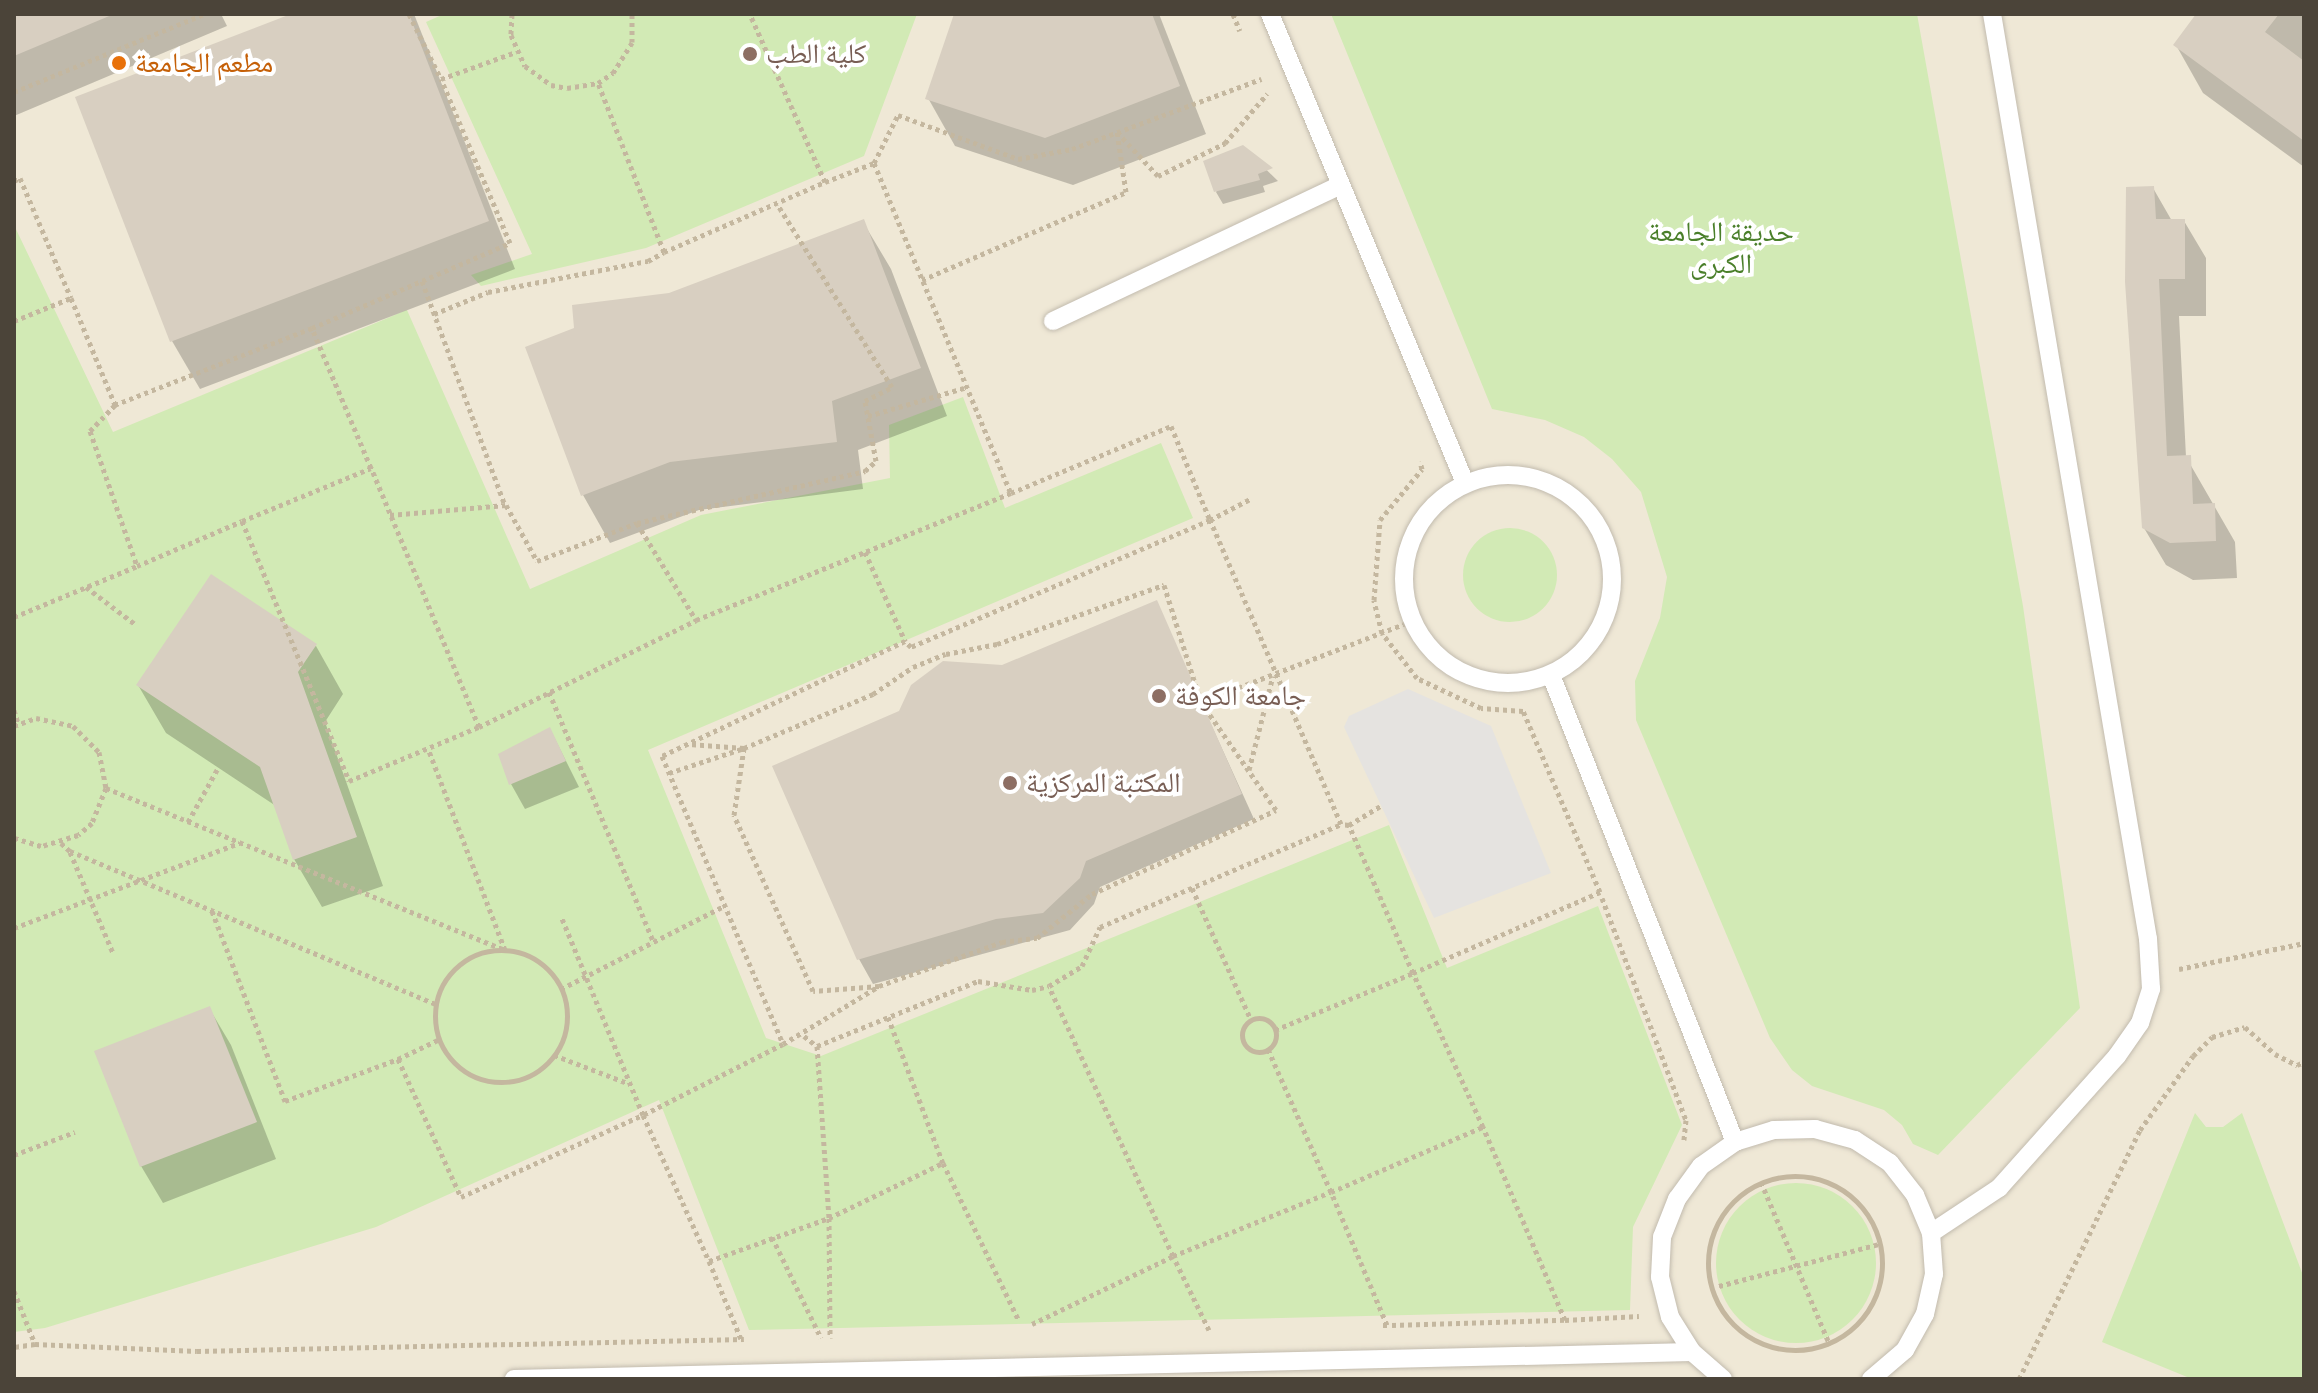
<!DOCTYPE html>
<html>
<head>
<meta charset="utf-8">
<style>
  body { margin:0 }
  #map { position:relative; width:2318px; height:1393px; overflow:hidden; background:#f6f3ec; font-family:Signika,"Noto Naskh Arabic",sans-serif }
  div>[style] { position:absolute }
  .education>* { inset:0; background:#efe8d6 }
  .green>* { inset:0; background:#d2eab5 }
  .round { border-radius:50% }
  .parking>* { inset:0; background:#e5e3e0 }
  .shadow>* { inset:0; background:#0003 }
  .building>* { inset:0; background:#d8cfc1 }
  .path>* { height:5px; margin-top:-2.5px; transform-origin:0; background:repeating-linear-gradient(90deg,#c4b79f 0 4px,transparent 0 8px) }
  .path>.ring { margin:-2.5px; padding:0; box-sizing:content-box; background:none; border:5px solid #c4b79f; border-radius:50% }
  .roads { filter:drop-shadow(0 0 2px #c2bbae) drop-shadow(0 0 2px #c2bbae) }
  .service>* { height:18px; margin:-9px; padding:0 9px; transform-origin:9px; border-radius:9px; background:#fff }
  .service>.ring { margin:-9px; padding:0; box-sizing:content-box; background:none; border:18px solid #fff; border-radius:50% }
  .dots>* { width:22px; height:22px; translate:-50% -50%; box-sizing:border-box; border:4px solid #fff; border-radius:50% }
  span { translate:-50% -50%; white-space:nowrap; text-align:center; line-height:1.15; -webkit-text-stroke:8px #fff; paint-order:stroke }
  .education-label { font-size:28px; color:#785e54 }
  .left { translate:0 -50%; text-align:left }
  .food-label { font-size:28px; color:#c56008 }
  .park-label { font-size:28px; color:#4a7f2a }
  .frame { position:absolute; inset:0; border:16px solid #4b4439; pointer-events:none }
</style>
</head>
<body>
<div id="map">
  <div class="education">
    <div style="clip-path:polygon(14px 14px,2304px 14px,2304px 1379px,14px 1379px)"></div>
  </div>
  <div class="green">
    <div style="clip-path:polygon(444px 14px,917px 14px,864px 156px,646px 248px,481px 286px,471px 275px,532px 254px,426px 22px)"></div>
    <div style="clip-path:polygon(1331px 14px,1917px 14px,2023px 606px,2080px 1008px,1938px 1155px,1913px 1144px,1902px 1125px,1884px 1110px,1812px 1086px,1792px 1070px,1770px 1038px,1636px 720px,1635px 681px,1660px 618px,1667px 577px,1641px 492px,1612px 459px,1584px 437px,1545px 420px,1492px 409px)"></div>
    <div style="clip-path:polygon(14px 225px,113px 432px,407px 310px,530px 589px,701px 515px,890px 478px,889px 425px,963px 397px,1005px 508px,1161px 443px,1193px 518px,648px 750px,766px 1038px,821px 1056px,1389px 825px,1447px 968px,1598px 906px,1682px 1125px,1633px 1227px,1630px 1310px,749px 1330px,659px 1100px,376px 1227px,45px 1328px,14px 1332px)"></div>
    <div class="round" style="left:1463px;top:528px;width:94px;height:94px"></div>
    <div style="clip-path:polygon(2195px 1113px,2206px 1127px,2223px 1127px,2242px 1113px,2304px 1278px,2304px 1379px,2192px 1379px,2102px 1342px)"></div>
    <div class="round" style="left:1716px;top:1183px;width:160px;height:160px"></div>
  </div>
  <div class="parking">
    <div style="clip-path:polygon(1408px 689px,1491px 726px,1551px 873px,1434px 918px,1344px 727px,1349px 716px)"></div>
  </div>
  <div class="shadow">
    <div style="clip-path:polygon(14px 14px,221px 14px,227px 26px,14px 116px)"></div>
    <div style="clip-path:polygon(297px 14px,414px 14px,515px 269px,200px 389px,172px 341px,78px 98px)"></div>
    <div style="clip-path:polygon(956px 14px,1159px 14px,1206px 134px,1073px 185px,955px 146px,928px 98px)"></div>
    <div style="clip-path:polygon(2199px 14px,2304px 14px,2304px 167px,2203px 93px,2176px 45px)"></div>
    <div style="clip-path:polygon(1243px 147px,1278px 181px,1263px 186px,1265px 192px,1223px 204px,1216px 192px)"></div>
    <div style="clip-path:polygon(2153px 188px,2172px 221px,2184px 221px,2206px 258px,2206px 316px,2179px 316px,2186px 457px,2235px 542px,2237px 578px,2193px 580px,2166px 565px,2144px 528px)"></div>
    <div style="clip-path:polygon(863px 222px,891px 269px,947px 416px,858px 450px,863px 489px,699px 510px,610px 543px,583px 495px,669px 295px)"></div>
    <div style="clip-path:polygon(1156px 603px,1254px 819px,1100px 887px,1094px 904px,1070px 930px,873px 984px,859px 959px,1003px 667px)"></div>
    <div style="clip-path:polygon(316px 646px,343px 694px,325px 722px,383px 886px,322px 907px,294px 859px,276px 806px,166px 733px,138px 685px)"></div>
    <div style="clip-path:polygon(550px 729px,579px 787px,525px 809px,511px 784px)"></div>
    <div style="clip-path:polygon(209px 1008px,231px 1045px,276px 1159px,163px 1203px,141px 1166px)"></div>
  </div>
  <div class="building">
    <div style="clip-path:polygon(14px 14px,114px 14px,14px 56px)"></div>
    <div style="clip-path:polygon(291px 14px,409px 14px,489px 221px,170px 342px,75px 97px)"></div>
    <div style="clip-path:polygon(954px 14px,1152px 14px,1180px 86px,1045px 138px,925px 99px)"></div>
    <div style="clip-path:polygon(2196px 14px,2279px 14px,2265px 32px,2304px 61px,2304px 141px,2173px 45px)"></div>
    <div style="clip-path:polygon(1243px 145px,1273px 168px,1258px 174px,1260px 180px,1214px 192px,1203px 161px)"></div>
    <div style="clip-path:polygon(2154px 186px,2156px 219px,2185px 219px,2185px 279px,2159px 279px,2167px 456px,2191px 455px,2193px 504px,2215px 503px,2216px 541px,2170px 543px,2142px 528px,2125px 282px,2126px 187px)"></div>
    <div style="clip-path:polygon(864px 219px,921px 368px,832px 401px,837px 442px,670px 462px,581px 496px,525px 347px,574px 328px,572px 305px,669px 293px)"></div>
    <div style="clip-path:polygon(211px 574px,317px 644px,298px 672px,357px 837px,293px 860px,260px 767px,136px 685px)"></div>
    <div style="clip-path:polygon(1157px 600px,1242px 794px,1086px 861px,1080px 878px,1043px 913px,996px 919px,857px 960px,772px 766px,899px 711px,911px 685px,943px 661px,1002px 665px)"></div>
    <div style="clip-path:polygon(550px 727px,566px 761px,509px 785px,498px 754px)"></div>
    <div style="clip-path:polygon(210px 1006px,257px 1122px,140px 1167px,94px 1051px)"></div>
  </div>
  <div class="path">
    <div style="left:409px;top:14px;width:72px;rotate:63.8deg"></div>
    <div style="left:441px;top:79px;width:80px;rotate:-19.8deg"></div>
    <div style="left:512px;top:14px;width:21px;rotate:93deg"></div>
    <div style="left:511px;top:35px;width:34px;rotate:66deg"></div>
    <div style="left:525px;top:66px;width:32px;rotate:36deg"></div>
    <div style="left:551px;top:85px;width:16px;rotate:11deg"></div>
    <div style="left:567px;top:88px;width:31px;rotate:-9deg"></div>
    <div style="left:598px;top:83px;width:18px;rotate:-34deg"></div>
    <div style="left:613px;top:73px;width:36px;rotate:-58deg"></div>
    <div style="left:632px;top:42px;width:28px;rotate:-90deg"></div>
    <div style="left:1233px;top:14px;width:18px;rotate:68deg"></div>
    <div style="left:14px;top:92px;width:205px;rotate:-22.3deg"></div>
    <div style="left:874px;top:163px;width:54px;rotate:-63.4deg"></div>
    <div style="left:898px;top:115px;width:128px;rotate:20.1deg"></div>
    <div style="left:1018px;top:159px;width:55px;rotate:-10.5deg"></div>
    <div style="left:1072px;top:149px;width:202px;rotate:-20.3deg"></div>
    <div style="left:14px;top:181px;width:7px;rotate:-27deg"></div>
    <div style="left:20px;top:178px;width:130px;rotate:67deg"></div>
    <div style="left:825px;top:182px;width:53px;rotate:-21.2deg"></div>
    <div style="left:874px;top:163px;width:357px;rotate:67.5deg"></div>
    <div style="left:1011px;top:493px;width:157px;rotate:158deg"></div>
    <div style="left:664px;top:252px;width:176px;rotate:-23.5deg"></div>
    <div style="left:825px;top:182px;width:184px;rotate:-114.1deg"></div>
    <div style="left:922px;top:280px;width:222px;rotate:-23.3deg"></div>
    <div style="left:1126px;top:192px;width:61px;rotate:-98.5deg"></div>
    <div style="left:1117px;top:132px;width:60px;rotate:47deg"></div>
    <div style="left:1158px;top:176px;width:75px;rotate:-26.2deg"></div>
    <div style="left:1225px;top:143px;width:65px;rotate:-49.4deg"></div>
    <div style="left:422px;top:281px;width:239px;rotate:69.7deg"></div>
    <div style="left:434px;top:314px;width:58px;rotate:-22.2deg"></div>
    <div style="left:488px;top:292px;width:163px;rotate:-11deg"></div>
    <div style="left:648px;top:261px;width:18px;rotate:-29deg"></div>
    <div style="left:664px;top:252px;width:181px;rotate:-111.3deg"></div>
    <div style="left:14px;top:321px;width:61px;rotate:-22deg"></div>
    <div style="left:71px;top:298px;width:116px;rotate:67.6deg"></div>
    <div style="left:312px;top:328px;width:215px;rotate:-23.2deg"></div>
    <div style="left:510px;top:243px;width:178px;rotate:-112.8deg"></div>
    <div style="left:868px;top:416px;width:103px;rotate:-16.3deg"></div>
    <div style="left:1011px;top:493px;width:173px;rotate:-22.7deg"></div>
    <div style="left:1171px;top:426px;width:102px;rotate:67.5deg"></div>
    <div style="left:1210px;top:520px;width:47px;rotate:-27.6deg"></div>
    <div style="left:390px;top:515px;width:116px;rotate:-4.9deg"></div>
    <div style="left:506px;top:505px;width:64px;rotate:61deg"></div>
    <div style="left:537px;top:561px;width:107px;rotate:-20.8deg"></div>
    <div style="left:637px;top:523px;width:114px;rotate:58.7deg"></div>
    <div style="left:242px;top:521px;width:281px;rotate:67.6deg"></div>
    <div style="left:349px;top:781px;width:141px;rotate:-22.6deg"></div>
    <div style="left:479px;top:727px;width:281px;rotate:-112.6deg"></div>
    <div style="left:637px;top:523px;width:234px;rotate:-12.8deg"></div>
    <div style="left:865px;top:471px;width:15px;rotate:-42deg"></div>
    <div style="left:876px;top:461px;width:61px;rotate:-100.4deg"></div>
    <div style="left:865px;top:401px;width:30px;rotate:-27deg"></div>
    <div style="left:892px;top:387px;width:216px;rotate:-122.1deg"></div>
    <div style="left:86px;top:587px;width:61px;rotate:37.1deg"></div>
    <div style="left:14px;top:617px;width:133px;rotate:-22.5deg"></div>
    <div style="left:137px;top:566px;width:114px;rotate:-23.2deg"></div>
    <div style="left:242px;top:521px;width:139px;rotate:-22.3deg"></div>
    <div style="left:371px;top:468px;width:152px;rotate:-112.9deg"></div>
    <div style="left:312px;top:328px;width:212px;rotate:158.7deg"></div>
    <div style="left:115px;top:405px;width:36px;rotate:134deg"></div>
    <div style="left:90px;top:431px;width:143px;rotate:70.8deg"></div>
    <div style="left:549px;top:692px;width:272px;rotate:67.3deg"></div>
    <div style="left:14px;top:710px;width:14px;rotate:73deg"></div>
    <div style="left:14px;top:726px;width:23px;rotate:-20deg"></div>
    <div style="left:36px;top:718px;width:38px;rotate:12deg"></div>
    <div style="left:73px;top:726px;width:37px;rotate:45deg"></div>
    <div style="left:99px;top:752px;width:37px;rotate:79deg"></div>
    <div style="left:106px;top:788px;width:38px;rotate:112deg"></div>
    <div style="left:92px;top:823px;width:18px;rotate:139deg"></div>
    <div style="left:78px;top:835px;width:39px;rotate:163deg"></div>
    <div style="left:41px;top:846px;width:28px;rotate:-163deg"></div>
    <div style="left:479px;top:727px;width:242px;rotate:-26.2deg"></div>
    <div style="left:696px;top:620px;width:182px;rotate:-21.9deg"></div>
    <div style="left:865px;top:552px;width:98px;rotate:65.8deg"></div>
    <div style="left:905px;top:641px;width:269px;rotate:154.7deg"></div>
    <div style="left:662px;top:756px;width:312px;rotate:67.2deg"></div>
    <div style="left:783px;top:1044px;width:112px;rotate:-31.1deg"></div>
    <div style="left:879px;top:986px;width:66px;rotate:175.7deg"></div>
    <div style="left:813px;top:991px;width:193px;rotate:-114.2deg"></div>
    <div style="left:734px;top:815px;width:68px;rotate:-81.5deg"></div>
    <div style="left:744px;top:748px;width:140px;rotate:-22.7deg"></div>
    <div style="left:873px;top:694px;width:48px;rotate:-34deg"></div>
    <div style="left:913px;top:667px;width:35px;rotate:-22deg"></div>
    <div style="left:946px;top:654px;width:52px;rotate:-11.1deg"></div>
    <div style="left:997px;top:644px;width:177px;rotate:-19.5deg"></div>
    <div style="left:1164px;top:585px;width:123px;rotate:72.5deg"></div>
    <div style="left:1249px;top:770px;width:97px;rotate:-75.7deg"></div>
    <div style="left:669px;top:773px;width:79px;rotate:-18.4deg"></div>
    <div style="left:744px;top:748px;width:55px;rotate:-175.8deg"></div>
    <div style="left:106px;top:788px;width:431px;rotate:22.1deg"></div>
    <div style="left:505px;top:950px;width:216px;rotate:-110.9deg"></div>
    <div style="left:188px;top:822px;width:60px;rotate:-60.9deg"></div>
    <div style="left:1349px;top:825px;width:37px;rotate:-31deg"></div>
    <div style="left:61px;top:843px;width:12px;rotate:42deg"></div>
    <div style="left:70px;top:851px;width:397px;rotate:22.7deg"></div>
    <div style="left:70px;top:852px;width:110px;rotate:66.9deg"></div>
    <div style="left:1192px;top:888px;width:145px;rotate:65.9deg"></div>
    <div style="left:1602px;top:898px;width:237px;rotate:69.3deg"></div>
    <div style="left:1686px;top:1120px;width:20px;rotate:96deg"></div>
    <div style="left:212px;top:911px;width:204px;rotate:69deg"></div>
    <div style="left:285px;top:1101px;width:121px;rotate:-20.4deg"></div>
    <div style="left:398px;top:1059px;width:152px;rotate:65.5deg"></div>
    <div style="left:461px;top:1197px;width:200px;rotate:-24.3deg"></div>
    <div style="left:643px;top:1115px;width:213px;rotate:-112.4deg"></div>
    <div style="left:14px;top:928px;width:241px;rotate:-20.7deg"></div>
    <div class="ring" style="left:435px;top:950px;width:127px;height:127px"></div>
    <div style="left:2179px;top:969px;width:128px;rotate:-11.7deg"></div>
    <div style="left:879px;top:986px;width:131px;rotate:-19.7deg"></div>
    <div style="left:1002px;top:942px;width:35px;rotate:-7deg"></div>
    <div style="left:1037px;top:938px;width:70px;rotate:-38.7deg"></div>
    <div style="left:1092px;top:894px;width:202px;rotate:-24.5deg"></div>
    <div style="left:1276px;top:810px;width:131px;rotate:-124.8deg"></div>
    <div style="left:1201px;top:702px;width:226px;rotate:-21deg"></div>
    <div style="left:561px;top:989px;width:183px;rotate:-27deg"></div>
    <div style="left:888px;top:1017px;width:156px;rotate:69.4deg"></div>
    <div style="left:943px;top:1163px;width:173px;rotate:64.3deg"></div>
    <div class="ring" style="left:1242px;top:1018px;width:29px;height:29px"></div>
    <div style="left:1275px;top:1030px;width:149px;rotate:-22.4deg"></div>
    <div style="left:1413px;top:973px;width:161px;rotate:-113.4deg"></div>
    <div style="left:1349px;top:825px;width:8px;rotate:-173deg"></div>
    <div style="left:804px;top:1036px;width:16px;rotate:38deg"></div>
    <div style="left:817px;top:1046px;width:174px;rotate:-22deg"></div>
    <div style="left:978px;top:981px;width:55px;rotate:9.5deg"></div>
    <div style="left:1032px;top:990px;width:17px;rotate:-13deg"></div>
    <div style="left:1049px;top:986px;width:39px;rotate:-31deg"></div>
    <div style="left:1082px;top:966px;width:43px;rotate:-65.2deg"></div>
    <div style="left:1100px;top:927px;width:262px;rotate:-23.1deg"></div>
    <div style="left:1341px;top:824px;width:331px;rotate:-113.3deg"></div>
    <div style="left:1210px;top:520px;width:325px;rotate:157deg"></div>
    <div style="left:911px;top:647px;width:8px;rotate:-135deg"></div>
    <div style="left:783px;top:1044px;width:157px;rotate:153.1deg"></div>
    <div style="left:643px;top:1115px;width:160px;rotate:65.7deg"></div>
    <div style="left:709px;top:1261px;width:127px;rotate:-19.7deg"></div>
    <div style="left:829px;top:1218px;width:127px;rotate:-25.8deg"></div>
    <div style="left:817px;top:1046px;width:172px;rotate:86deg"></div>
    <div style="left:829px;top:1218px;width:120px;rotate:89.5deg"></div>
    <div style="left:554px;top:1055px;width:81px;rotate:20.9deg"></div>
    <div style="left:398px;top:1059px;width:47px;rotate:-25.5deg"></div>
    <div style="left:14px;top:1155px;width:65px;rotate:-20.7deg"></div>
    <div class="ring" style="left:1708px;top:1176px;width:169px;height:169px"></div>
    <div style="left:1761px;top:1182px;width:177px;rotate:67.1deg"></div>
    <div style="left:772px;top:1237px;width:112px;rotate:64.1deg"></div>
    <div style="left:709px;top:1261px;width:84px;rotate:67.7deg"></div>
    <div style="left:1719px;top:1286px;width:165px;rotate:-14.7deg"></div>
    <div style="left:14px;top:1291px;width:57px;rotate:68.4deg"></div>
    <div style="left:35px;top:1344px;width:21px;rotate:172deg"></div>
    <div style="left:1565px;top:1320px;width:74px;rotate:-3.1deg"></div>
    <div style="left:1032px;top:1324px;width:157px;rotate:-25.7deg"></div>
    <div style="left:1173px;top:1256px;width:297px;rotate:-114.7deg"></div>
    <div style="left:1383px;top:1325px;width:4px"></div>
    <div style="left:1387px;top:1325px;width:144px;rotate:-112.8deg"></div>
    <div style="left:1331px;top:1192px;width:165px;rotate:-23.2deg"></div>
    <div style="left:1483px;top:1127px;width:169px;rotate:-114.4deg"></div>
    <div style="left:1413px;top:973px;width:204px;rotate:-23.4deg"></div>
    <div style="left:1600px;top:892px;width:197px;rotate:-113deg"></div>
    <div style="left:1523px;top:711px;width:42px;rotate:-175.9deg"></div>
    <div style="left:1481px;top:708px;width:71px;rotate:-154.9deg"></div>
    <div style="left:1417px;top:678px;width:57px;rotate:-127.9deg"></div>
    <div style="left:1382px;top:633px;width:34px;rotate:-104deg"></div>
    <div style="left:1374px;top:600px;width:80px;rotate:-85.7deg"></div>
    <div style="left:1380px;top:520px;width:66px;rotate:-50.5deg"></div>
    <div style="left:1422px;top:469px;width:8px;rotate:-104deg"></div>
    <div style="left:1392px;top:1325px;width:173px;rotate:-1.7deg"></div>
    <div style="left:1565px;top:1320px;width:210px;rotate:-113deg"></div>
    <div style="left:1209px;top:1330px;width:82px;rotate:-115.9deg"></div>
    <div style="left:1173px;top:1256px;width:170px;rotate:-22.1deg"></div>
    <div style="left:1331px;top:1192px;width:156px;rotate:-113.8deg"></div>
    <div style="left:35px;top:1344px;width:162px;rotate:2.5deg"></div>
    <div style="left:197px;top:1351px;width:547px;rotate:-1.26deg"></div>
    <div style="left:2019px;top:1379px;width:277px;rotate:-64.1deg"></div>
    <div style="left:2140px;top:1130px;width:91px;rotate:-54.4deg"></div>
    <div style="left:2193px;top:1056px;width:27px;rotate:-45deg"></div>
    <div style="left:2212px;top:1037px;width:34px;rotate:-17deg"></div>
    <div style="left:2245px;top:1027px;width:40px;rotate:42deg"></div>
    <div style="left:2275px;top:1054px;width:25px;rotate:27deg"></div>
    <div style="left:2297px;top:1065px;width:8px;rotate:-23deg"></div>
  </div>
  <div class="roads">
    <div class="service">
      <div style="left:1270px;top:14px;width:508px;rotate:67.42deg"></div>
      <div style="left:1053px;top:321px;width:318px;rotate:-25.3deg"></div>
      <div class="ring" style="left:1404px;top:475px;width:190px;height:190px"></div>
      <div style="left:1551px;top:675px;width:502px;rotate:68.5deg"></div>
      <div style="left:1931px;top:1233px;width:82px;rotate:-33.5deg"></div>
      <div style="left:1999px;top:1188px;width:177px;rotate:-48.2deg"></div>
      <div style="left:2117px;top:1056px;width:40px;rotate:-55.1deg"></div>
      <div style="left:2140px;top:1023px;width:36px;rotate:-72deg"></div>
      <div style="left:2151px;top:989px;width:50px;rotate:-93.4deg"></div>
      <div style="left:2148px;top:939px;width:938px;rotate:-99.57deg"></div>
      <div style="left:514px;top:1379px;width:1178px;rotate:-1.31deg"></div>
      <div style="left:1723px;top:1379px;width:41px;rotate:-138.9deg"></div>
      <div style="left:1692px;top:1352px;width:41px;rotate:-122.2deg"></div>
      <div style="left:1670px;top:1317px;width:41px;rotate:-104deg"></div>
      <div style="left:1660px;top:1277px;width:40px;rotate:-87.1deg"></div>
      <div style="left:1662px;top:1237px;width:41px;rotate:-68.5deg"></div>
      <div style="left:1677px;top:1199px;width:41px;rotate:-54deg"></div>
      <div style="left:1701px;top:1166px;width:42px;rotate:-35.2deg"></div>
      <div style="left:1735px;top:1142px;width:41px;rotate:-17.1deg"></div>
      <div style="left:1774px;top:1130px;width:41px;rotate:-1.4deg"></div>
      <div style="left:1815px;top:1129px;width:41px;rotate:15.4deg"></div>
      <div style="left:1855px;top:1140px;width:42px;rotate:33.3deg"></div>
      <div style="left:1890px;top:1163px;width:41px;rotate:52deg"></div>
      <div style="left:1915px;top:1195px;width:41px;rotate:67.2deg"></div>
      <div style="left:1931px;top:1233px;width:41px;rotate:85.8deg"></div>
      <div style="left:1934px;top:1274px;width:41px;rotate:102.7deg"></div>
      <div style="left:1925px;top:1314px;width:41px;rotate:119.1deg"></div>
      <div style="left:1905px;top:1350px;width:45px;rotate:139.5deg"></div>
    </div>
  </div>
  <div class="dots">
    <div style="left:750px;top:54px;background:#8d6e63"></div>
    <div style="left:119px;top:63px;background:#e8710a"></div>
    <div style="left:1159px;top:696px;background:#8d6e63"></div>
    <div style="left:1010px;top:783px;background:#8d6e63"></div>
  </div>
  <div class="education-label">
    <span class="left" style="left:766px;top:54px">كلية الطب</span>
    <span class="left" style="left:1175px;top:696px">جامعة الكوفة</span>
    <span class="left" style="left:1026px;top:783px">المكتبة المركزية</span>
  </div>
  <div class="food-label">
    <span class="left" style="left:135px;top:63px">مطعم الجامعة</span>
  </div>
  <div class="park-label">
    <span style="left:1721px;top:248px">حديقة الجامعة<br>الكبرى</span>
  </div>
  <div class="frame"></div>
</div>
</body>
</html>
